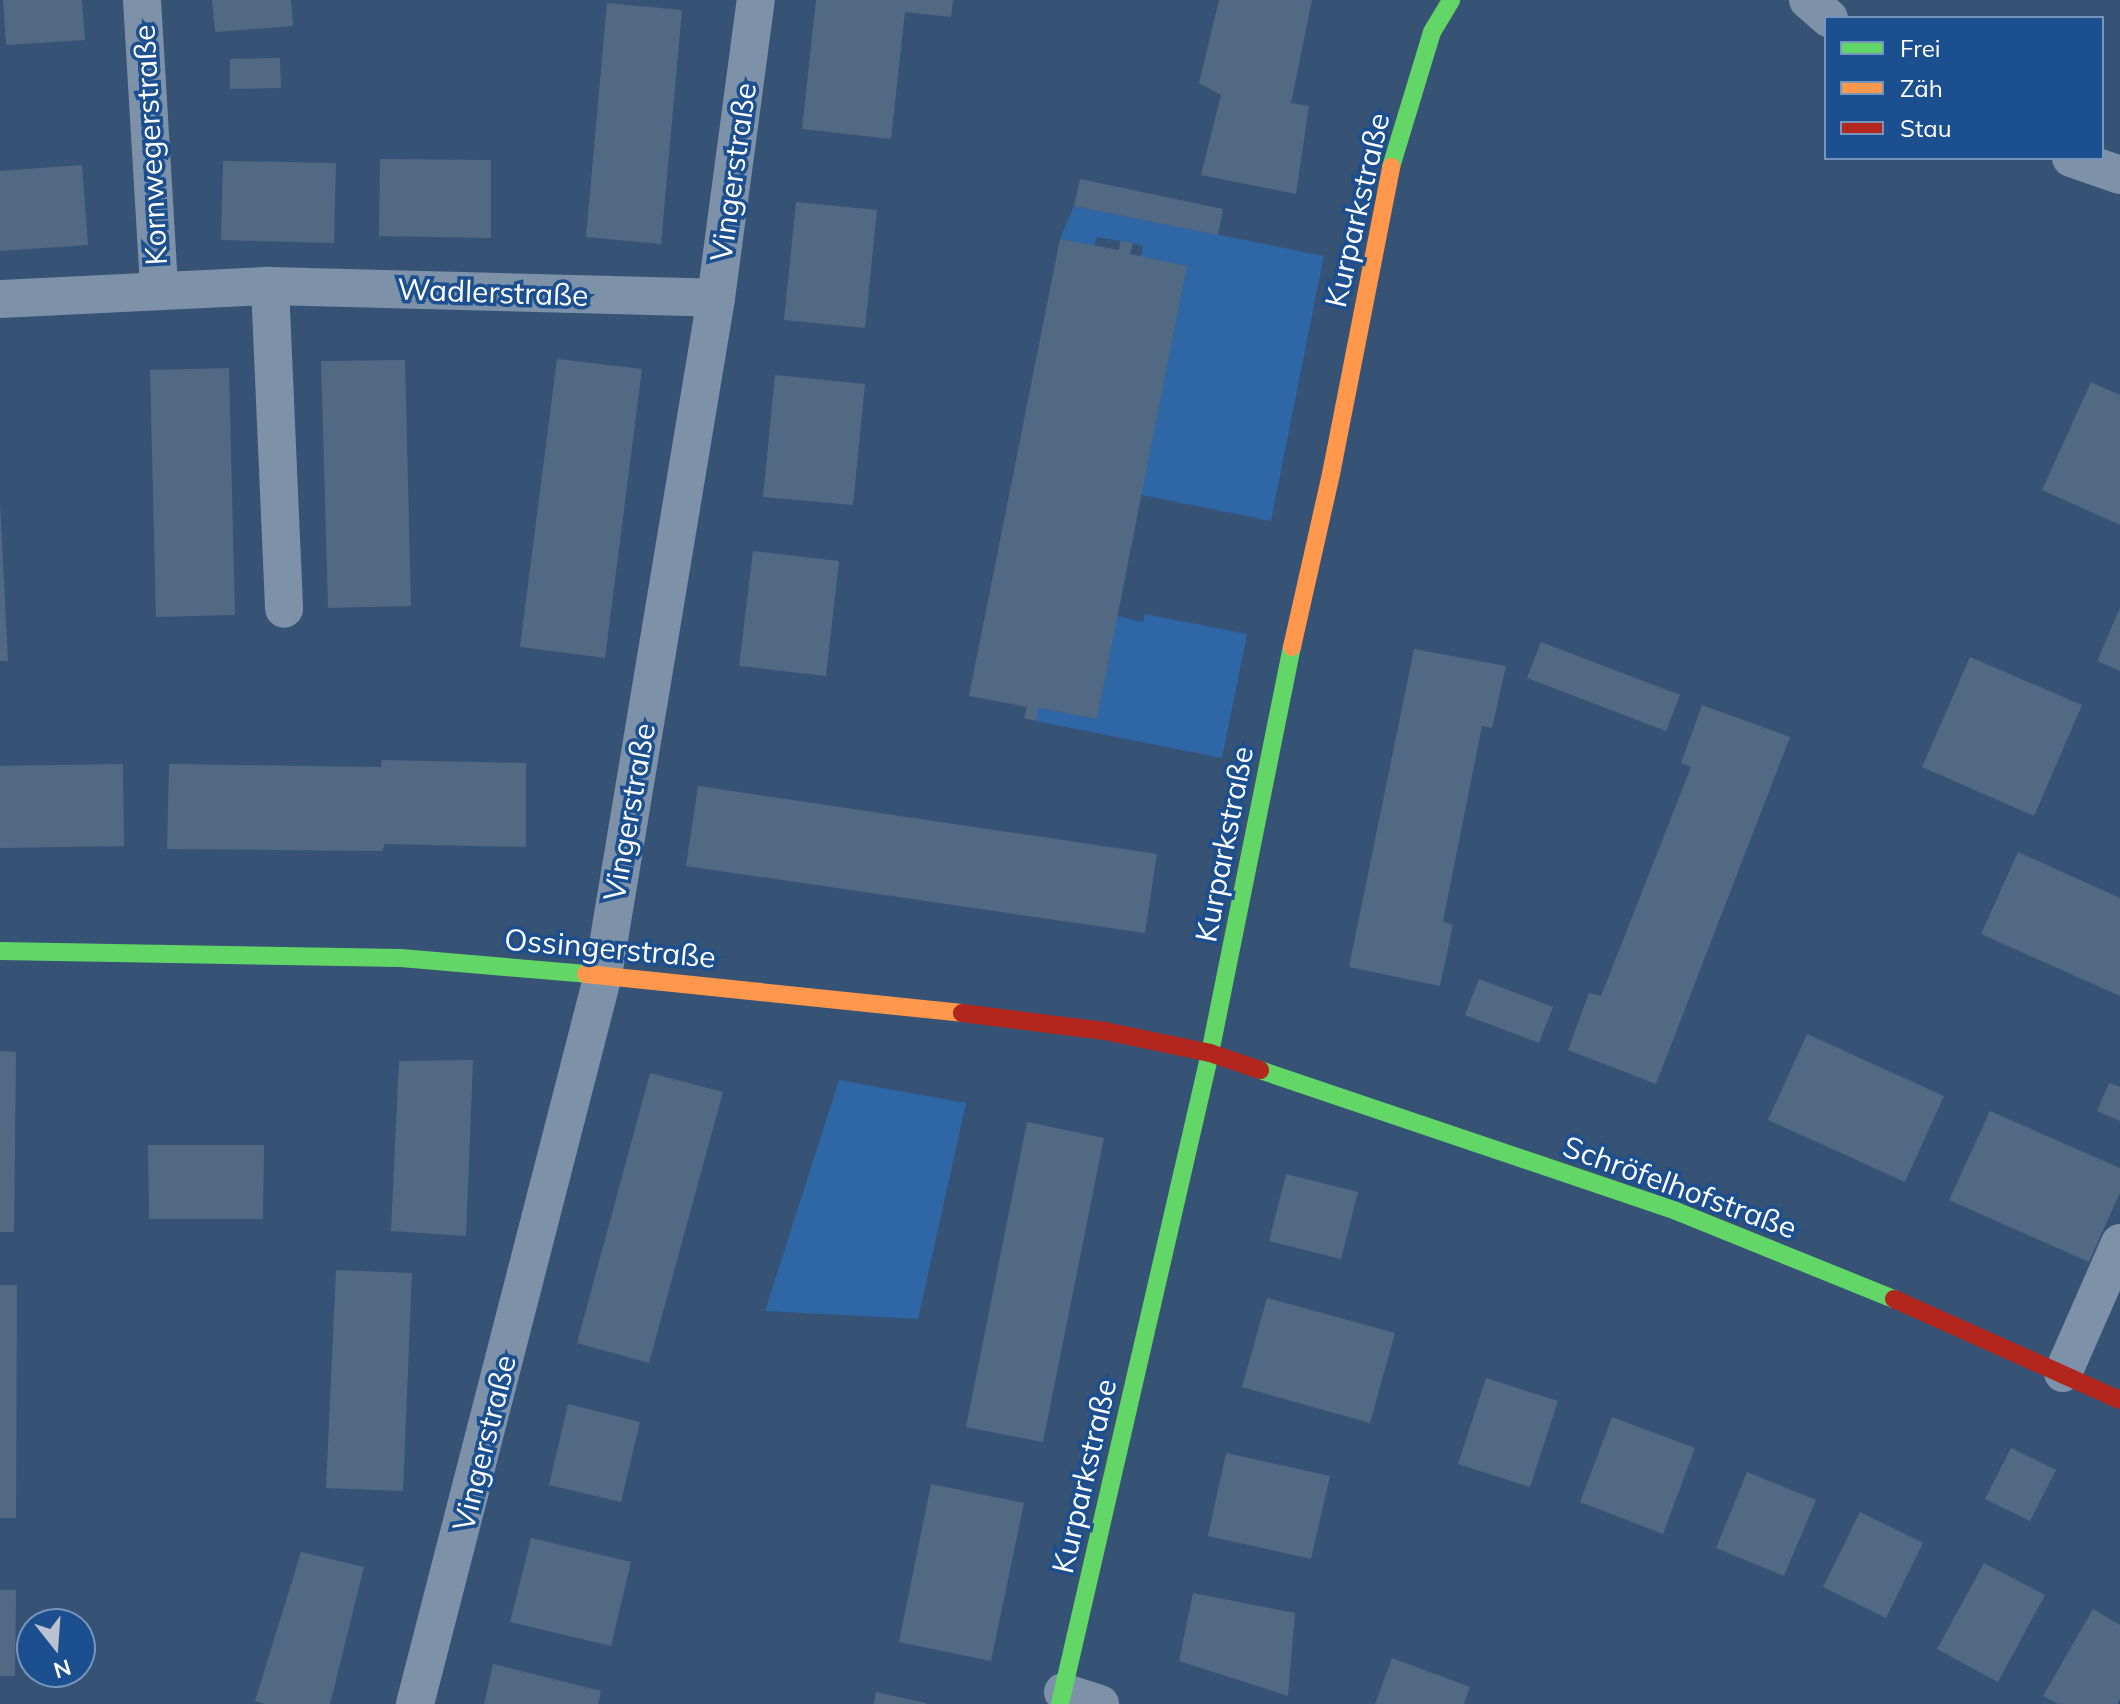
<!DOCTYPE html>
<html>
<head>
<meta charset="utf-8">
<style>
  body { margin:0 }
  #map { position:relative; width:2120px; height:1704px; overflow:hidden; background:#365274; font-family:Mulish,sans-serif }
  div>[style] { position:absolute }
  .green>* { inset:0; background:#2f66a5 }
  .building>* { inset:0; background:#526984 }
  .street>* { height:38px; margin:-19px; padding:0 19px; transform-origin:19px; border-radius:19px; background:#7d92a8 }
  .fast>* { height:18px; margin:-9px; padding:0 9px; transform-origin:9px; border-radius:9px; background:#63d668 }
  .slow>* { height:18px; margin:-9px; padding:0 9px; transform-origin:9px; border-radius:9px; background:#ff974d }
  .jam>* { height:18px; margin:-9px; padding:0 9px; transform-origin:9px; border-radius:9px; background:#b3261e }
  span { translate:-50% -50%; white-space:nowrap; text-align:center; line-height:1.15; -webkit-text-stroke:7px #1b4f8f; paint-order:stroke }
  .street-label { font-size:30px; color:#fff }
  .legend { position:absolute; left:1824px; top:16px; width:280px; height:144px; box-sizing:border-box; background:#1b4f8f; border:2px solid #7695bc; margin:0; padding:10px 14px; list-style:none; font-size:24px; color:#fff }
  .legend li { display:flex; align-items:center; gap:16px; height:40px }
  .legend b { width:40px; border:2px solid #7695bc }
  .north { position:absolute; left:16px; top:1608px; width:80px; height:80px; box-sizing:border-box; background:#1b4f8f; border:2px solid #7695bc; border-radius:50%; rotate:163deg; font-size:22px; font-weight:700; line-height:32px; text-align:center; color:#fff }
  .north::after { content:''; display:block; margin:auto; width:28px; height:36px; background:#b9c2ce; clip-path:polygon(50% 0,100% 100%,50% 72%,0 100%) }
</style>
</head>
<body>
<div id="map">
  <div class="green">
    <div style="clip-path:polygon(1074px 206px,1324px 256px,1271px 521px,1141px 495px,1187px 266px,1141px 257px,1143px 246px,1133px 243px,1097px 237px,1094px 246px,1060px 239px)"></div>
    <div style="clip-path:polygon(1145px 614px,1247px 634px,1222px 758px,1036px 721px,1039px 708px,1097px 719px,1117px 616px,1143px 622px)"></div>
    <div style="clip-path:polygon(839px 1080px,966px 1103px,918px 1319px,765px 1311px)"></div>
  </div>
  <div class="building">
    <div style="clip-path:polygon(3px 0,82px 0,85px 40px,6px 45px)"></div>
    <div style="clip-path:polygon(212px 0,291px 0,293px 26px,215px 32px)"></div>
    <div style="clip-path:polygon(816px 0,953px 0,951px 17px,905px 12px,891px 139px,802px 129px)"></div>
    <div style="clip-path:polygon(1219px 0,1312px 0,1291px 103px,1309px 106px,1296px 194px,1201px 175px,1221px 95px,1199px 83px)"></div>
    <div style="clip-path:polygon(607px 3px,682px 10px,661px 244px,586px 237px)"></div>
    <div style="clip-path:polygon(280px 58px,281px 88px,230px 89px,230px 59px)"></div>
    <div style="clip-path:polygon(380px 159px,491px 160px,491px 238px,379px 236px)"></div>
    <div style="clip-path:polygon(223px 161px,336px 163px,334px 243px,221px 240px)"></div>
    <div style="clip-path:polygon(82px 165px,88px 245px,0 251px,0 171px)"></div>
    <div style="clip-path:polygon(1080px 179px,1223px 209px,1218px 235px,1074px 206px)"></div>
    <div style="clip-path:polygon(796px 202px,877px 210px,865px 328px,784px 320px)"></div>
    <div style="clip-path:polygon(1060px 239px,1119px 250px,1120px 241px,1133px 243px,1130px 254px,1187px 266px,1097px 719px,1039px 708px,1036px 721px,1024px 718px,1027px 707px,969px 696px)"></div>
    <div style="clip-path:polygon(557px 359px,642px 369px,605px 658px,520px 647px)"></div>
    <div style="clip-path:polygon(405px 360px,411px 606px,328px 608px,321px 361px)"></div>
    <div style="clip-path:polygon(229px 368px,235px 615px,156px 617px,150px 370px)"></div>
    <div style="clip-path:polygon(775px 375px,865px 384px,853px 505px,763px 497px)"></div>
    <div style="clip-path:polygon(2091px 382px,2120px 395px,2120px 525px,2042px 490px)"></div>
    <div style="clip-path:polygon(0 502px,8px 661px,0 661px)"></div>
    <div style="clip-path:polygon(753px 551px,839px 561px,826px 676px,739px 666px)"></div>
    <div style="clip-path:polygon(2120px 608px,2120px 671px,2097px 661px)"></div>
    <div style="clip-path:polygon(1541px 642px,1680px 695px,1666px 731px,1527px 678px)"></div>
    <div style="clip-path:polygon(1414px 649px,1506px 666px,1492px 728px,1482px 726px,1443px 921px,1453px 925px,1440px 986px,1349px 967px)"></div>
    <div style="clip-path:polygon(1970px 657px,2082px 705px,2034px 816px,1922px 767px)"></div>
    <div style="clip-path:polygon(1702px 705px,1790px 737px,1656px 1084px,1568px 1050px,1589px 993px,1601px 996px,1691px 767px,1681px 763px)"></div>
    <div style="clip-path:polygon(382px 760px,526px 763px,526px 847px,385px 844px,382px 851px,167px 849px,169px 764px,381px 767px)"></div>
    <div style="clip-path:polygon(123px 764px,124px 846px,0 848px,0 766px)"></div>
    <div style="clip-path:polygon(698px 786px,1157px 854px,1145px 933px,686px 866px)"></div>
    <div style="clip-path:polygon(2018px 852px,2120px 898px,2120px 996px,1981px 934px)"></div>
    <div style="clip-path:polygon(1479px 979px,1553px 1007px,1539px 1043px,1465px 1015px)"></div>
    <div style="clip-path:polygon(1807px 1034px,1944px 1096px,1905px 1182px,1768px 1120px)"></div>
    <div style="clip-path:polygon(0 1051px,16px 1052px,14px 1232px,0 1232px)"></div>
    <div style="clip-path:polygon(473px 1060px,466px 1236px,391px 1231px,399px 1061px)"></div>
    <div style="clip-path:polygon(650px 1073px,723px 1092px,649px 1363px,577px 1343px)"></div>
    <div style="clip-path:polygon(2109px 1083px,2120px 1087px,2120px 1121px,2097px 1111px)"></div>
    <div style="clip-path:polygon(1990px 1111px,2120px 1168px,2120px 1192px,2089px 1262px,1949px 1200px)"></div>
    <div style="clip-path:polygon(1027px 1122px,1104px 1138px,1043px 1442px,966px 1427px)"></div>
    <div style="clip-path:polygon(148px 1145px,264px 1145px,263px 1219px,149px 1219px)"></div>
    <div style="clip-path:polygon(1286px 1174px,1358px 1192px,1341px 1259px,1269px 1241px)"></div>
    <div style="clip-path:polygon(336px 1270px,412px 1273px,403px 1491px,326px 1488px)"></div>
    <div style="clip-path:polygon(0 1285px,17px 1285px,16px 1518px,0 1518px)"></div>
    <div style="clip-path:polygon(1267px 1298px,1395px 1333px,1370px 1423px,1242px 1387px)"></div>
    <div style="clip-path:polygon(1486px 1378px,1558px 1401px,1530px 1487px,1458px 1464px)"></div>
    <div style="clip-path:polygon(568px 1404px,640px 1422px,621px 1502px,549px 1485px)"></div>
    <div style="clip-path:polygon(1612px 1417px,1695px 1448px,1663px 1534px,1580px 1502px)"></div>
    <div style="clip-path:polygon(2011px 1448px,2056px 1470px,2030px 1521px,1985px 1499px)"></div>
    <div style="clip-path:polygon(1226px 1453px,1330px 1476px,1311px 1559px,1208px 1536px)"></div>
    <div style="clip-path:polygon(1747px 1472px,1816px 1500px,1784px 1576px,1716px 1548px)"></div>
    <div style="clip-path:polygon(931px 1484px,1024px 1503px,991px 1661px,899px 1642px)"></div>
    <div style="clip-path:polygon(1860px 1512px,1923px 1543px,1886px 1618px,1823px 1587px)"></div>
    <div style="clip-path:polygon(531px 1538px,631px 1562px,611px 1646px,510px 1622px)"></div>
    <div style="clip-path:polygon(301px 1552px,364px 1567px,330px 1704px,265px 1704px,255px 1701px)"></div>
    <div style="clip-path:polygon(1984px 1563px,2045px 1595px,1998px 1682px,1937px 1649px)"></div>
    <div style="clip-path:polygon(0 1590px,16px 1590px,15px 1676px,0 1676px)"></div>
    <div style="clip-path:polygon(1193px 1593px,1295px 1613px,1288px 1696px,1179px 1661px)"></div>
    <div style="clip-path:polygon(2093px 1609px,2120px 1625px,2120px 1699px,2117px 1704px,2058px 1704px,2043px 1696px)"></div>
    <div style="clip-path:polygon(1392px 1658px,1470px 1687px,1464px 1704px,1375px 1704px)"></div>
    <div style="clip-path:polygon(493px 1664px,601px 1691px,598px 1704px,484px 1704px)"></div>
    <div style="clip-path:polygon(876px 1692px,926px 1703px,926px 1704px,874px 1704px)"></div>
  </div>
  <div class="street">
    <div style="left:142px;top:0;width:289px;rotate:86.6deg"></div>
    <div style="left:1808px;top:0;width:28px;rotate:41deg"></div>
    <div style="left:2071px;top:158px;width:52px;rotate:19.1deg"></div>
    <div style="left:270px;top:286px;width:323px;rotate:87.5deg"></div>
    <div style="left:0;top:299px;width:270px;rotate:-2.8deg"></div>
    <div style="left:270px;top:286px;width:446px;rotate:1.5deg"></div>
    <div style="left:2063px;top:1373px;width:142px;rotate:-66.3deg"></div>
    <div style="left:1063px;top:1692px;width:39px;rotate:18deg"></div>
    <div style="left:415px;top:1704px;width:753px;rotate:-75.54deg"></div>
    <div style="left:603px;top:975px;width:686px;rotate:-80.52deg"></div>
    <div style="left:716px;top:298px;width:301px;rotate:-82.4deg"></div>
  </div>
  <div class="fast">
    <div style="left:1391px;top:167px;width:141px;rotate:-73.1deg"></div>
    <div style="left:1432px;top:32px;width:37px;rotate:-59deg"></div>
    <div style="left:0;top:951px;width:401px;rotate:1deg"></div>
    <div style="left:401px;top:958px;width:186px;rotate:4.9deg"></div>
    <div style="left:1260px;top:1070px;width:439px;rotate:18.7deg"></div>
    <div style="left:1676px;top:1211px;width:235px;rotate:22deg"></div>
    <div style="left:1060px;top:1704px;width:668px;rotate:-77.02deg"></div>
    <div style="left:1210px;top:1053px;width:414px;rotate:-78.6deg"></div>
  </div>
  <div class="slow">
    <div style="left:1292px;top:647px;width:177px;rotate:-77.3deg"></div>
    <div style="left:1331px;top:474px;width:313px;rotate:-78.9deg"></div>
    <div style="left:586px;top:974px;width:378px;rotate:5.9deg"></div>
  </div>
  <div class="jam">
    <div style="left:962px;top:1013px;width:144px;rotate:7.2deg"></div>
    <div style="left:1105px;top:1031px;width:107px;rotate:11.8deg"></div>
    <div style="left:1210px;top:1053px;width:53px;rotate:18.8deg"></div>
    <div style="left:1894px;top:1299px;width:248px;rotate:24.1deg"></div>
  </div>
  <div class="street-label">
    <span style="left:150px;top:145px;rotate:-93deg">Kornwegerstraße</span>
    <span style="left:733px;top:172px;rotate:-82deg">Vingerstraße</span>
    <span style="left:1357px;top:210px;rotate:-77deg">Kurparkstraße</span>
    <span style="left:493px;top:292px;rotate:2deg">Wadlerstraße</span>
    <span style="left:629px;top:812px;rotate:-80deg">Vingerstraße</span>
    <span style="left:1224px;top:844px;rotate:-79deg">Kurparkstraße</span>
    <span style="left:610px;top:948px;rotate:5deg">Ossingerstraße</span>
    <span style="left:1680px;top:1187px;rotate:20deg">Schröfelhofstraße</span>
    <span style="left:484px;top:1443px;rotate:-76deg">Vingerstraße</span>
    <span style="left:1084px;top:1476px;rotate:-77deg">Kurparkstraße</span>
  </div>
  <ul class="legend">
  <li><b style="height:10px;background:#63d668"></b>Frei</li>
  <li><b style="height:10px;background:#ff974d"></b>Zäh</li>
  <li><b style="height:10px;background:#b3261e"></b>Stau</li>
  </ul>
  <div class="north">N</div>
</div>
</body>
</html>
